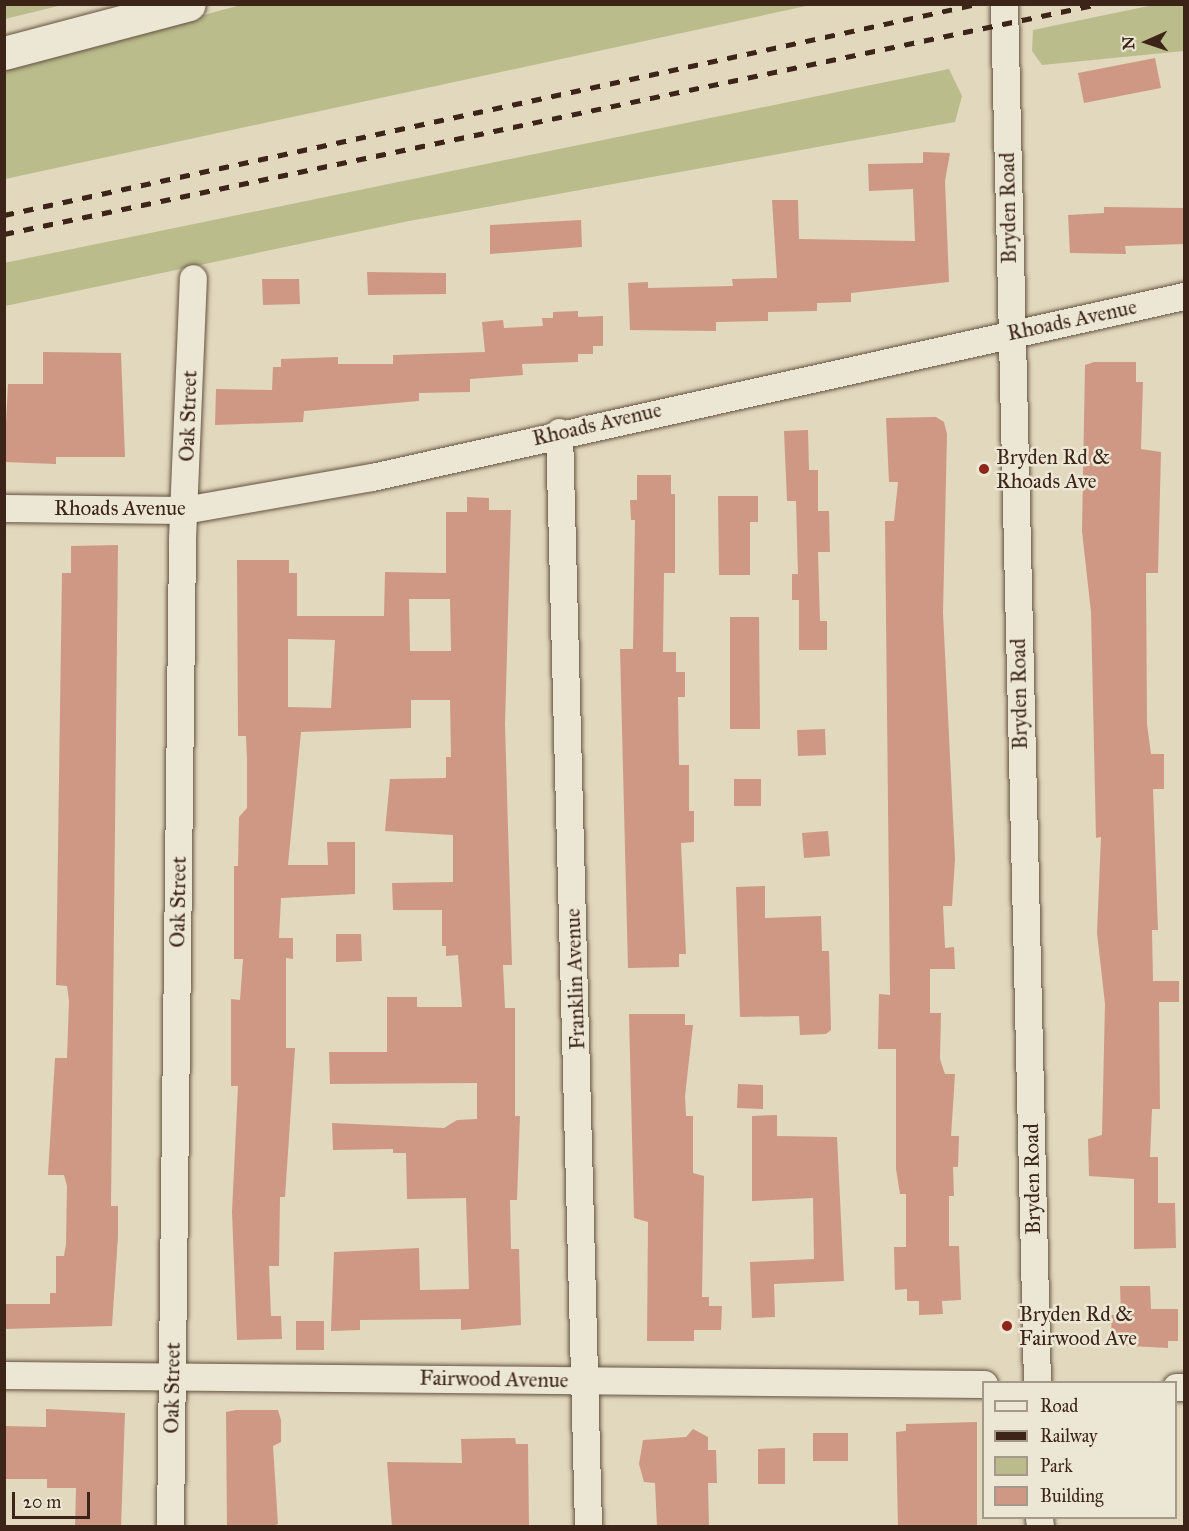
<!DOCTYPE html>
<html>
<head>
<meta charset="utf-8">
<style>
  body { margin:0 }
  #map { position:relative; width:1189px; height:1531px; overflow:hidden; background:#e1d8bd; font-family:"IM FELL Great Primer",serif }
  div>[style] { position:absolute }
  .green>* { inset:0; background:#babc8c }
  .building>* { inset:0; background:#ce9885 }
  .roads { filter:drop-shadow(0 0 2px #655241) drop-shadow(0 0 2px #655241) }
  .street>* { height:27px; margin:-13.5px; padding:0 13.5px; transform-origin:13.5px; border-radius:13.5px; background:#ece6d4 }
  .secondary>* { height:33px; margin:-16.5px; padding:0 16.5px; transform-origin:16.5px; border-radius:16.5px; background:#ece6d4 }
  .rail>* { height:4.5px; margin-top:-2.25px; transform-origin:0; background:repeating-linear-gradient(90deg,#3c2518 0 10px,transparent 0 20px) }
  .dots>* { width:16px; height:16px; translate:-50% -50%; box-sizing:border-box; border:3px solid #ece6d4; border-radius:50% }
  span { translate:-50% -50%; white-space:nowrap; text-align:center; line-height:1.15; -webkit-text-stroke:5px #ece6d4; paint-order:stroke }
  .street-label { font-size:21px; color:#3c2518 }
  .poi-label { font-size:21px; color:#3c2518 }
  .left { translate:0 -50%; text-align:left }
  .frame { position:absolute; inset:0; border:6px solid #3c2518; pointer-events:none }
  .legend { position:absolute; left:982px; top:1381px; width:195px; height:138px; box-sizing:border-box; background:#ece6d4; border:2px solid #a69989; margin:0; padding:8px 10px; list-style:none; font-size:18px; color:#3c2518 }
  .legend li { display:flex; align-items:center; gap:12px; height:30px }
  .legend b { width:30px; border:2px solid #a69989 }
  .north { position:absolute; left:1117px; top:12px; width:60px; height:60px; -webkit-text-stroke:4px #ece6d4; paint-order:stroke; rotate:267deg; font-size:16px; font-weight:700; line-height:24px; text-align:center; color:#3c2518 }
  .north::after { content:''; display:block; margin:auto; width:21px; height:27px; background:#3c2518; clip-path:polygon(50% 0,100% 100%,50% 72%,0 100%) }
  .scale { position:absolute; left:12px; top:1492px; width:78px; height:27px; box-sizing:border-box; border:3px solid #3c2518; border-top:0; padding-left:8px; font-size:18px; line-height:21px; white-space:nowrap; color:#3c2518; -webkit-text-stroke:4px #ece6d4; paint-order:stroke }
</style>
</head>
<body>
<div id="map">
  <div class="green">
    <div style="clip-path:polygon(5px 4px,62px 4px,62px 5px,5px 19px)"></div>
    <div style="clip-path:polygon(1158px 4px,1184px 5px,1184px 51px,1042px 65px,1032px 51px,1033px 30px)"></div>
    <div style="clip-path:polygon(241px 5px,811px 5px,5px 179px,5px 68px)"></div>
    <div style="clip-path:polygon(949px 69px,962px 96px,955px 122px,409px 221px,5px 306px,4px 263px)"></div>
  </div>
  <div class="building">
    <div style="clip-path:polygon(1155px 58px,1161px 88px,1084px 103px,1078px 73px)"></div>
    <div style="clip-path:polygon(923px 152px,950px 153px,945px 181px,949px 282px,851px 293px,851px 302px,817px 303px,817px 311px,768px 312px,768px 321px,716px 322px,716px 331px,630px 330px,628px 283px,648px 282px,648px 288px,733px 286px,732px 279px,777px 278px,772px 200px,798px 200px,799px 239px,915px 241px,913px 189px,869px 191px,868px 164px,923px 163px)"></div>
    <div style="clip-path:polygon(1104px 207px,1185px 208px,1185px 244px,1125px 246px,1126px 254px,1070px 253px,1068px 215px,1104px 213px)"></div>
    <div style="clip-path:polygon(581px 220px,582px 247px,490px 254px,490px 225px)"></div>
    <div style="clip-path:polygon(367px 272px,446px 273px,446px 294px,368px 295px)"></div>
    <div style="clip-path:polygon(262px 279px,299px 279px,300px 304px,263px 305px)"></div>
    <div style="clip-path:polygon(578px 311px,578px 317px,603px 316px,603px 346px,593px 346px,593px 354px,578px 354px,578px 362px,522px 364px,523px 375px,470px 379px,470px 392px,419px 393px,419px 401px,304px 411px,303px 422px,215px 425px,216px 389px,272px 390px,273px 367px,281px 367px,281px 359px,338px 357px,338px 364px,393px 364px,393px 355px,485px 352px,482px 322px,503px 320px,504px 328px,543px 326px,542px 318px,553px 318px,553px 312px)"></div>
    <div style="clip-path:polygon(43px 352px,121px 353px,125px 457px,56px 457px,56px 464px,4px 462px,8px 384px,43px 384px)"></div>
    <div style="clip-path:polygon(1094px 362px,1136px 362px,1136px 382px,1143px 382px,1141px 449px,1161px 452px,1158px 573px,1146px 573px,1147px 724px,1151px 754px,1164px 754px,1164px 789px,1153px 789px,1158px 930px,1152px 930px,1153px 981px,1179px 981px,1179px 1002px,1159px 1002px,1160px 1109px,1152px 1109px,1150px 1157px,1158px 1157px,1158px 1203px,1175px 1203px,1176px 1248px,1134px 1249px,1134px 1179px,1089px 1176px,1088px 1139px,1102px 1135px,1105px 1004px,1097px 933px,1101px 837px,1096px 838px,1091px 612px,1082px 531px,1085px 365px)"></div>
    <div style="clip-path:polygon(936px 417px,944px 422px,947px 434px,943px 613px,955px 859px,952px 906px,943px 906px,945px 948px,954px 947px,955px 969px,930px 969px,930px 1013px,941px 1013px,940px 1059px,945px 1074px,955px 1074px,951px 1136px,959px 1136px,958px 1167px,953px 1167px,954px 1196px,949px 1196px,949px 1246px,959px 1246px,961px 1300px,942px 1301px,943px 1314px,919px 1315px,919px 1301px,907px 1301px,907px 1289px,895px 1290px,894px 1247px,906px 1247px,906px 1194px,900px 1194px,896px 1169px,896px 1049px,878px 1049px,879px 994px,890px 995px,885px 521px,894px 521px,898px 482px,889px 482px,886px 418px)"></div>
    <div style="clip-path:polygon(808px 430px,809px 470px,818px 470px,818px 511px,829px 511px,830px 552px,818px 552px,820px 621px,827px 621px,827px 650px,799px 650px,799px 600px,792px 600px,792px 574px,798px 574px,796px 501px,787px 501px,784px 431px)"></div>
    <div style="clip-path:polygon(637px 475px,671px 475px,671px 494px,675px 494px,675px 573px,664px 573px,663px 652px,676px 652px,676px 672px,685px 672px,685px 697px,678px 697px,679px 765px,689px 765px,689px 811px,694px 811px,694px 842px,681px 843px,686px 954px,679px 954px,679px 967px,628px 968px,620px 649px,633px 649px,635px 520px,631px 520px,630px 500px,637px 500px)"></div>
    <div style="clip-path:polygon(718px 496px,758px 496px,758px 522px,750px 522px,750px 575px,719px 575px)"></div>
    <div style="clip-path:polygon(evenodd,467px 497px,489px 498px,489px 510px,511px 510px,505px 724px,512px 965px,503px 965px,505px 1008px,515px 1008px,515px 1116px,520px 1116px,517px 1200px,510px 1200px,511px 1249px,519px 1249px,521px 1325px,461px 1330px,461px 1319px,360px 1320px,360px 1330px,331px 1331px,334px 1252px,419px 1248px,420px 1290px,469px 1289px,466px 1198px,407px 1199px,406px 1153px,393px 1153px,393px 1149px,333px 1150px,332px 1123px,444px 1128px,457px 1120px,477px 1119px,477px 1083px,330px 1084px,329px 1052px,387px 1052px,387px 997px,417px 997px,417px 1007px,462px 1007px,458px 955px,446px 956px,446px 946px,442px 946px,442px 910px,393px 910px,392px 883px,453px 882px,453px 835px,385px 831px,390px 779px,446px 778px,446px 757px,451px 757px,450px 700px,411px 700px,411px 728px,301px 732px,288px 865px,328px 865px,327px 842px,355px 842px,355px 894px,281px 898px,279px 938px,293px 938px,293px 959px,286px 958px,286px 1048px,295px 1048px,285px 1197px,280px 1197px,279px 1266px,269px 1266px,271px 1316px,281px 1316px,282px 1339px,237px 1340px,232px 1212px,238px 1086px,231px 1086px,231px 999px,240px 1000px,243px 959px,234px 959px,234px 866px,238px 866px,239px 817px,247px 808px,247px 759px,246px 736px,238px 736px,237px 560px,289px 560px,289px 573px,297px 573px,297px 616px,384px 616px,385px 572px,446px 573px,446px 512px,467px 512px,467px 497px,409px 599px,450px 599px,451px 651px,410px 651px,409px 599px,467px 497px,288px 639px,335px 640px,331px 708px,288px 707px,288px 639px)"></div>
    <div style="clip-path:polygon(118px 545px,111px 1206px,118px 1206px,118px 1237px,112px 1326px,4px 1329px,4px 1304px,50px 1304px,50px 1293px,56px 1293px,56px 1256px,64px 1256px,66px 1244px,67px 1186px,64px 1175px,48px 1175px,55px 1058px,67px 1058px,69px 1001px,67px 986px,56px 985px,62px 573px,71px 573px,71px 546px)"></div>
    <div style="clip-path:polygon(730px 617px,759px 617px,760px 729px,730px 729px)"></div>
    <div style="clip-path:polygon(825px 729px,826px 755px,798px 756px,797px 730px)"></div>
    <div style="clip-path:polygon(734px 779px,761px 779px,761px 806px,734px 806px)"></div>
    <div style="clip-path:polygon(828px 831px,830px 856px,804px 858px,802px 833px)"></div>
    <div style="clip-path:polygon(765px 886px,765px 918px,821px 916px,822px 951px,829px 951px,831px 1030px,826px 1034px,800px 1035px,799px 1016px,740px 1017px,736px 887px)"></div>
    <div style="clip-path:polygon(336px 934px,361px 934px,362px 961px,336px 962px)"></div>
    <div style="clip-path:polygon(629px 1014px,685px 1014px,685px 1025px,693px 1025px,685px 1096px,686px 1116px,693px 1116px,693px 1173px,704px 1176px,702px 1297px,709px 1297px,709px 1306px,722px 1306px,721px 1330px,694px 1330px,694px 1341px,647px 1341px,648px 1222px,634px 1218px)"></div>
    <div style="clip-path:polygon(738px 1084px,763px 1085px,763px 1109px,737px 1108px)"></div>
    <div style="clip-path:polygon(777px 1115px,777px 1136px,837px 1137px,844px 1281px,774px 1284px,775px 1317px,752px 1318px,750px 1262px,814px 1259px,813px 1198px,752px 1201px,752px 1116px)"></div>
    <div style="clip-path:polygon(1120px 1286px,1150px 1286px,1151px 1309px,1178px 1309px,1178px 1341px,1168px 1341px,1168px 1348px,1112px 1345px,1111px 1315px,1121px 1315px)"></div>
    <div style="clip-path:polygon(296px 1321px,324px 1321px,324px 1350px,296px 1350px)"></div>
    <div style="clip-path:polygon(46px 1409px,125px 1413px,121px 1527px,75px 1527px,76px 1488px,47px 1488px,47px 1479px,4px 1479px,4px 1426px,46px 1427px)"></div>
    <div style="clip-path:polygon(236px 1410px,278px 1410px,281px 1420px,281px 1442px,273px 1446px,278px 1524px,270px 1527px,227px 1527px,226px 1412px)"></div>
    <div style="clip-path:polygon(977px 1422px,977px 1527px,898px 1527px,896px 1432px,906px 1431px,906px 1424px)"></div>
    <div style="clip-path:polygon(693px 1429px,708px 1437px,708px 1450px,716px 1450px,717px 1483px,708px 1483px,709px 1527px,657px 1527px,655px 1483px,644px 1482px,639px 1464px,643px 1440px,686px 1437px)"></div>
    <div style="clip-path:polygon(813px 1433px,848px 1433px,848px 1461px,813px 1461px)"></div>
    <div style="clip-path:polygon(515px 1438px,516px 1444px,528px 1444px,529px 1527px,392px 1527px,387px 1462px,462px 1463px,461px 1439px)"></div>
    <div style="clip-path:polygon(785px 1448px,785px 1484px,758px 1484px,758px 1449px)"></div>
  </div>
  <div class="roads">
    <div class="street">
      <div style="left:1004px;top:4px;width:1378px;rotate:88.63deg"></div>
      <div style="left:559px;top:432px;width:1094px;rotate:88.48deg"></div>
      <div style="left:4px;top:508px;width:180px;rotate:0.6deg"></div>
      <div style="left:184px;top:510px;width:191px;rotate:-10deg"></div>
      <div style="left:372px;top:477px;width:832px;rotate:-12.57deg"></div>
      <div style="left:4px;top:1375px;width:980px;rotate:0.53deg"></div>
      <div style="left:1176px;top:1387px;width:8px"></div>
      <div style="left:1039px;top:1518px;width:8px;rotate:83deg"></div>
      <div style="left:170px;top:1526px;width:988px;rotate:-89.3deg"></div>
      <div style="left:182px;top:538px;width:260px;rotate:-87.6deg"></div>
    </div>
    <div class="secondary">
      <div style="left:4px;top:53px;width:191px;rotate:-14.8deg"></div>
    </div>
  </div>
  <div class="rail">
    <div style="left:4px;top:215px;width:996px;rotate:-12.24deg"></div>
    <div style="left:4px;top:234px;width:1118px;rotate:-11.87deg"></div>
  </div>
  <div class="dots">
    <div style="left:984px;top:469px;background:#8f2418"></div>
    <div style="left:1007px;top:1326px;background:#8f2418"></div>
  </div>
  <div class="street-label">
    <span style="left:1008px;top:208px;rotate:-91deg">Bryden Road</span>
    <span style="left:1072px;top:320px;rotate:-12deg">Rhoads Avenue</span>
    <span style="left:188px;top:416px;rotate:-88deg">Oak Street</span>
    <span style="left:597px;top:424px;rotate:-13deg">Rhoads Avenue</span>
    <span style="left:120px;top:508px">Rhoads Avenue</span>
    <span style="left:1019px;top:694px;rotate:-91deg">Bryden Road</span>
    <span style="left:178px;top:902px;rotate:-89deg">Oak Street</span>
    <span style="left:575px;top:979px;rotate:-92deg">Franklin Avenue</span>
    <span style="left:1032px;top:1179px;rotate:-91deg">Bryden Road</span>
    <span style="left:494px;top:1379px;rotate:1deg">Fairwood Avenue</span>
    <span style="left:172px;top:1388px;rotate:-89deg">Oak Street</span>
  </div>
  <div class="poi-label">
    <span class="left" style="left:996px;top:469px">Bryden Rd &amp;<br>Rhoads Ave</span>
    <span class="left" style="left:1019px;top:1326px">Bryden Rd &amp;<br>Fairwood Ave</span>
  </div>
  <div class="frame"></div>
  <ul class="legend">
  <li><b style="height:8px;background:#ece6d4"></b>Road</li>
  <li><b style="height:8px;background:#3c2518"></b>Railway</li>
  <li><b style="height:16px;background:#babc8c"></b>Park</li>
  <li><b style="height:16px;background:#ce9885"></b>Building</li>
  </ul>
  <div class="north">N</div>
  <div class="scale">20 m</div>
</div>
</body>
</html>
